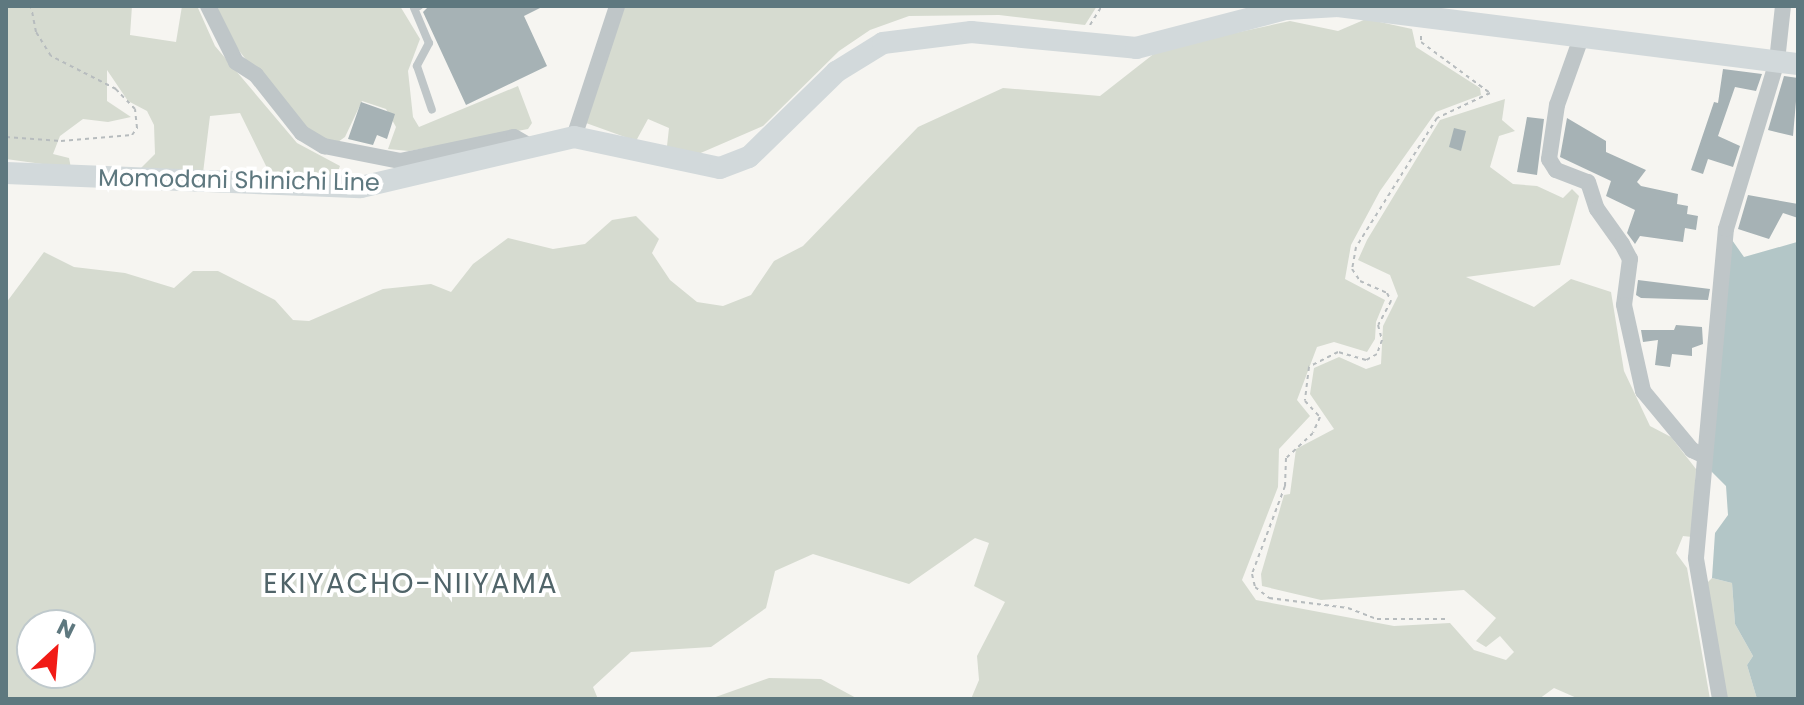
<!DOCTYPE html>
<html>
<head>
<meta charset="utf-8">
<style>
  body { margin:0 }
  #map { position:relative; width:1804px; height:705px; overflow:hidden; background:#f6f5f1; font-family:Poppins,sans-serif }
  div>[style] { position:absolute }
  .green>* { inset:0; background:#d6dbd0 }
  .water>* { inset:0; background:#b3c6c7 }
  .building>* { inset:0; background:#a6b2b5 }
  .path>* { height:2px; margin-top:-1px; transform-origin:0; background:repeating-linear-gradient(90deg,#b7bcbe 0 4px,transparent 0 8px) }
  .service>* { height:8px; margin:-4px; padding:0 4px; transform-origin:4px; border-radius:4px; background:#bfc6c8 }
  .minor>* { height:16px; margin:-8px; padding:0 8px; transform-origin:8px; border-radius:8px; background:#bfc6c8 }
  .secondary>* { height:22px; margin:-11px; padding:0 11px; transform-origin:11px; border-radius:11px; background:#d2d9db }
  span { translate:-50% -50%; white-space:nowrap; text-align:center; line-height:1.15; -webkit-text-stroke:8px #fff; paint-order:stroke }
  .street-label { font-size:24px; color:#5e787f }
  .quarter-label { font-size:28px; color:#506469; letter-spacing:2px }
  .frame { position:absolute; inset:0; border:8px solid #5e787f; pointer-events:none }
  .north { position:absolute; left:16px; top:609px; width:80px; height:80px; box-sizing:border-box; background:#fff; border:2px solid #bfc9cc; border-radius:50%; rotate:26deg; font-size:22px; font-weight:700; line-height:32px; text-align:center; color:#5e787f }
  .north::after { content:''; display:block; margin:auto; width:28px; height:36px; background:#f11b16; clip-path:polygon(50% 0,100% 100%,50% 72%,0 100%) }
</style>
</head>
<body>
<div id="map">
  <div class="green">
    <div style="clip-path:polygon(6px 6px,132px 6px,130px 35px,176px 42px,182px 6px,198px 8px,215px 46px,297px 143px,340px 166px,335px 179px,270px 174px,240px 113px,210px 116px,203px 173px,139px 170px,155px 154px,154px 125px,147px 111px,128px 101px,107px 70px,107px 101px,131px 117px,108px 122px,83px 119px,60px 136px,53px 154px,69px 158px,71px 168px,6px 159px)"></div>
    <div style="clip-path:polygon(215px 6px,400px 6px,420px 39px,408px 71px,413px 117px,419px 127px,518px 86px,532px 123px,528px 129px,409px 151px,388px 149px,396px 127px,386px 109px,362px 101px,345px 137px,335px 144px,296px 124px,237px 48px)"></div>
    <div style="clip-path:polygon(622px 6px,1097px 6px,1085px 25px,999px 15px,909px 16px,870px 30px,839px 51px,763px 126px,696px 155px,667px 146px,669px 128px,648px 119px,636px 141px,586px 123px)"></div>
    <div style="clip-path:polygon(evenodd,1366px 19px,1412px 29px,1416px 47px,1480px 88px,1481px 95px,1436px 112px,1380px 191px,1351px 245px,1345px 279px,1385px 300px,1376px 322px,1375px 339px,1367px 352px,1334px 342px,1317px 347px,1297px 400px,1310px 416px,1279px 449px,1278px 487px,1242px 580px,1256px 600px,1394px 626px,1450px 623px,1474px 650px,1506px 660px,1514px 652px,1500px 636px,1486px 647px,1476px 641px,1496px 618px,1464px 590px,1321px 600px,1262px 586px,1261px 574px,1284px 495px,1290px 494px,1296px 449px,1334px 429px,1310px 394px,1314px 368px,1339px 357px,1366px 369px,1381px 364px,1383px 326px,1398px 296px,1390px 275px,1358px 260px,1367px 240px,1440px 120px,1505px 99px,1502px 120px,1515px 131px,1499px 136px,1490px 167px,1513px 184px,1537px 186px,1563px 198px,1572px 189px,1579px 196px,1560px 265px,1466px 277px,1534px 307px,1571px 279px,1611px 292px,1624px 371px,1650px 426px,1671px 437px,1696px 469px,1692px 537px,1683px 536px,1676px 553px,1687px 568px,1710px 699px,1579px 699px,1554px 688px,1539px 699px,971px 699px,979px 680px,977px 656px,1005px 602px,974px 586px,989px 543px,975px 538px,909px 584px,813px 554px,775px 571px,766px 608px,711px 647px,631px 652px,593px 687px,598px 699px,6px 699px,6px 303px,44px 252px,74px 267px,125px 273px,174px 288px,193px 271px,218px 271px,275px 300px,293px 320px,309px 321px,383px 289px,431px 284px,451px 292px,473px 264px,508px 238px,553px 249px,585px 244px,612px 220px,636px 216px,659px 239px,652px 253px,670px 280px,697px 302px,723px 306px,751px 295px,774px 261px,803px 246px,918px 127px,1003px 88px,1100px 96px,1160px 49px,1290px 21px,1338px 31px,1366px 19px,32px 625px,80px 625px,80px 673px,32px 673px,32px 625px)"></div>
    <div style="clip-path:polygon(1712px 578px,1732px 583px,1735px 624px,1753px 656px,1747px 665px,1757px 699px,1727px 699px,1704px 586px)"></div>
    <div style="clip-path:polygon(769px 678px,821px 679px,858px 699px,710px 699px)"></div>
  </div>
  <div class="water">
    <div style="clip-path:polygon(1732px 240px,1744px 257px,1797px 242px,1798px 247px,1798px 699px,1757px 699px,1747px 665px,1753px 656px,1735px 624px,1732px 583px,1712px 578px,1715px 533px,1728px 515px,1726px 486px,1711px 471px)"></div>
  </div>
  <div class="building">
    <div style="clip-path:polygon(429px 6px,544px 6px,524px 16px,547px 66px,466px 105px,423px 12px)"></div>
    <div style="clip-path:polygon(1723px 69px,1762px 74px,1756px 91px,1735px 87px,1718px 136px,1740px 146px,1733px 167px,1708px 159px,1703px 174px,1691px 170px,1714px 102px,1718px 103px)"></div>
    <div style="clip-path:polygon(1784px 76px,1798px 78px,1793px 136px,1768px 130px)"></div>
    <div style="clip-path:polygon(361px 102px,395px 114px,387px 139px,377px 135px,373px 145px,348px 139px)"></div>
    <div style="clip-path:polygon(1527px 117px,1544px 119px,1537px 175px,1517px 172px)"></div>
    <div style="clip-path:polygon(1567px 118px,1606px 141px,1606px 152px,1646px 170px,1637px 182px,1641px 186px,1678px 194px,1677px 204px,1688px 206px,1687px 214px,1698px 216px,1696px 230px,1685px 228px,1683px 242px,1640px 236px,1635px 244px,1627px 233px,1635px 210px,1606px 196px,1611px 181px,1560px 157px)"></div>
    <div style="clip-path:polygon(1454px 128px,1466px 131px,1461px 151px,1449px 147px)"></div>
    <div style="clip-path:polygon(1748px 195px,1798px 204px,1798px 218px,1783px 213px,1769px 239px,1738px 229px)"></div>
    <div style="clip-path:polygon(1638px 280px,1710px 289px,1708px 300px,1641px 298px,1636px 295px)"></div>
    <div style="clip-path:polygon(1676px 325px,1702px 327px,1703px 344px,1692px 348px,1692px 356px,1672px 354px,1670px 367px,1655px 365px,1658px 340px,1643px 342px,1641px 330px,1674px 330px)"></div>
  </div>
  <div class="path">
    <div style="left:1090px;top:25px;width:22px;rotate:-58deg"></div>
    <div style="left:1421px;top:36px;width:6px;rotate:90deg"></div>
    <div style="left:1421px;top:42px;width:86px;rotate:36.5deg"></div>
    <div style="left:1490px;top:93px;width:59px;rotate:154.7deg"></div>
    <div style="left:1437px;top:118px;width:152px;rotate:122.1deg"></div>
    <div style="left:1356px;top:247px;width:22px;rotate:100deg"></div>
    <div style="left:1352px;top:269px;width:14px;rotate:56deg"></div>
    <div style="left:1360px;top:281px;width:30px;rotate:24deg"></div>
    <div style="left:1387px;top:293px;width:9px;rotate:63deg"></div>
    <div style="left:1391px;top:301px;width:27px;rotate:118deg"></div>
    <div style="left:1378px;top:325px;width:16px;rotate:75deg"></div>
    <div style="left:1382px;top:340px;width:15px;rotate:110deg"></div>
    <div style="left:1377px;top:354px;width:13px;rotate:151deg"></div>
    <div style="left:1366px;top:360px;width:29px;rotate:-164deg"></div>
    <div style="left:1338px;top:352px;width:33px;rotate:153deg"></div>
    <div style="left:1309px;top:367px;width:34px;rotate:97deg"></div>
    <div style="left:1305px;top:401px;width:22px;rotate:47deg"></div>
    <div style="left:1320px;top:417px;width:17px;rotate:114deg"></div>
    <div style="left:1313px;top:433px;width:37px;rotate:137deg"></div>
    <div style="left:1286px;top:458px;width:28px;rotate:92deg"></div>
    <div style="left:1285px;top:486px;width:94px;rotate:110.6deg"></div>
    <div style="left:1252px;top:574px;width:13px;rotate:77deg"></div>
    <div style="left:1255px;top:587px;width:18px;rotate:38deg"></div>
    <div style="left:1269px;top:598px;width:80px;rotate:7.2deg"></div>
    <div style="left:1348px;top:608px;width:31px;rotate:21deg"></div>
    <div style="left:1377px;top:619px;width:71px"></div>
    <div style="left:6px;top:137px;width:55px;rotate:4.2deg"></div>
    <div style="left:61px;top:141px;width:71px;rotate:-4.8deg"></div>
    <div style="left:132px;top:135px;width:9px;rotate:-54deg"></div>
    <div style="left:137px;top:128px;width:19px;rotate:-96deg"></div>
    <div style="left:135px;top:109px;width:28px;rotate:-134deg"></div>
    <div style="left:116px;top:89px;width:73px;rotate:-153.1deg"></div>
    <div style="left:51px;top:56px;width:28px;rotate:-122deg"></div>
    <div style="left:36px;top:32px;width:26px;rotate:-101deg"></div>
  </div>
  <div class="service">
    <div style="left:419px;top:6px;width:5px;rotate:158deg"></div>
    <div style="left:414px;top:8px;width:38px;rotate:67deg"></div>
    <div style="left:429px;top:43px;width:26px;rotate:118deg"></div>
    <div style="left:417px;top:66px;width:46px;rotate:71.2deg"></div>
  </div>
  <div class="minor">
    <div style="left:208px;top:6px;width:63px;rotate:63.4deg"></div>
    <div style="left:236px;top:62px;width:24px;rotate:33deg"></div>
    <div style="left:256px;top:75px;width:74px;rotate:51.6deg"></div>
    <div style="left:302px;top:133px;width:26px;rotate:31deg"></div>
    <div style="left:324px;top:146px;width:77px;rotate:11.2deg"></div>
    <div style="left:400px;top:161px;width:116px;rotate:-11.9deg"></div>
    <div style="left:514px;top:137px;width:16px;rotate:30deg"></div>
    <div style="left:1581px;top:38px;width:71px;rotate:109.7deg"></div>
    <div style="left:1557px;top:105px;width:55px;rotate:98.4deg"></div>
    <div style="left:1549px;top:159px;width:13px;rotate:58deg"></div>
    <div style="left:1556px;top:170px;width:34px;rotate:21deg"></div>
    <div style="left:1588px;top:182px;width:28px;rotate:72deg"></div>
    <div style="left:1597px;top:209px;width:43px;rotate:54.5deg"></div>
    <div style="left:1622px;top:244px;width:17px;rotate:62deg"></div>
    <div style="left:1630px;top:259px;width:46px;rotate:97.4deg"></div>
    <div style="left:1624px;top:305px;width:88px;rotate:77.5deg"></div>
    <div style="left:1643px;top:391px;width:77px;rotate:50.3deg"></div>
    <div style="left:1692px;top:450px;width:14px;rotate:25deg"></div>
    <div style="left:574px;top:137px;width:138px;rotate:-71.8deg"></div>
    <div style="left:1720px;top:699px;width:143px;rotate:-99.7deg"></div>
    <div style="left:1696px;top:558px;width:330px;rotate:-84.8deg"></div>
    <div style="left:1726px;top:229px;width:176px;rotate:-73.1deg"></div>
    <div style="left:1777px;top:61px;width:55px;rotate:-83.8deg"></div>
  </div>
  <div class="secondary">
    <div style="left:6px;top:173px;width:355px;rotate:2.3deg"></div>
    <div style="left:361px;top:187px;width:219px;rotate:-13.2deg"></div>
    <div style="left:574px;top:137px;width:149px;rotate:12deg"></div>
    <div style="left:720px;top:168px;width:31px;rotate:-21deg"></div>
    <div style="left:749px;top:157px;width:122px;rotate:-44.3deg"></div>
    <div style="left:836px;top:72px;width:55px;rotate:-31.7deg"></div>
    <div style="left:883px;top:43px;width:89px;rotate:-7.1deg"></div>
    <div style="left:971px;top:32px;width:166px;rotate:5.5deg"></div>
    <div style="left:1136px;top:48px;width:155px;rotate:-14.6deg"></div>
    <div style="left:1286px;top:9px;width:52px;rotate:-3.3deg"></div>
    <div style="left:1338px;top:6px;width:464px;rotate:7.2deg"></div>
  </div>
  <div class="street-label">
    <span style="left:239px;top:180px;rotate:1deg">Momodani Shinichi Line</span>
  </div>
  <div class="quarter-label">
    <span style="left:411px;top:584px">EKIYACHO-NIIYAMA</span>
  </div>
  <div class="frame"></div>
  <div class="north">N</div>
</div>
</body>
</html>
